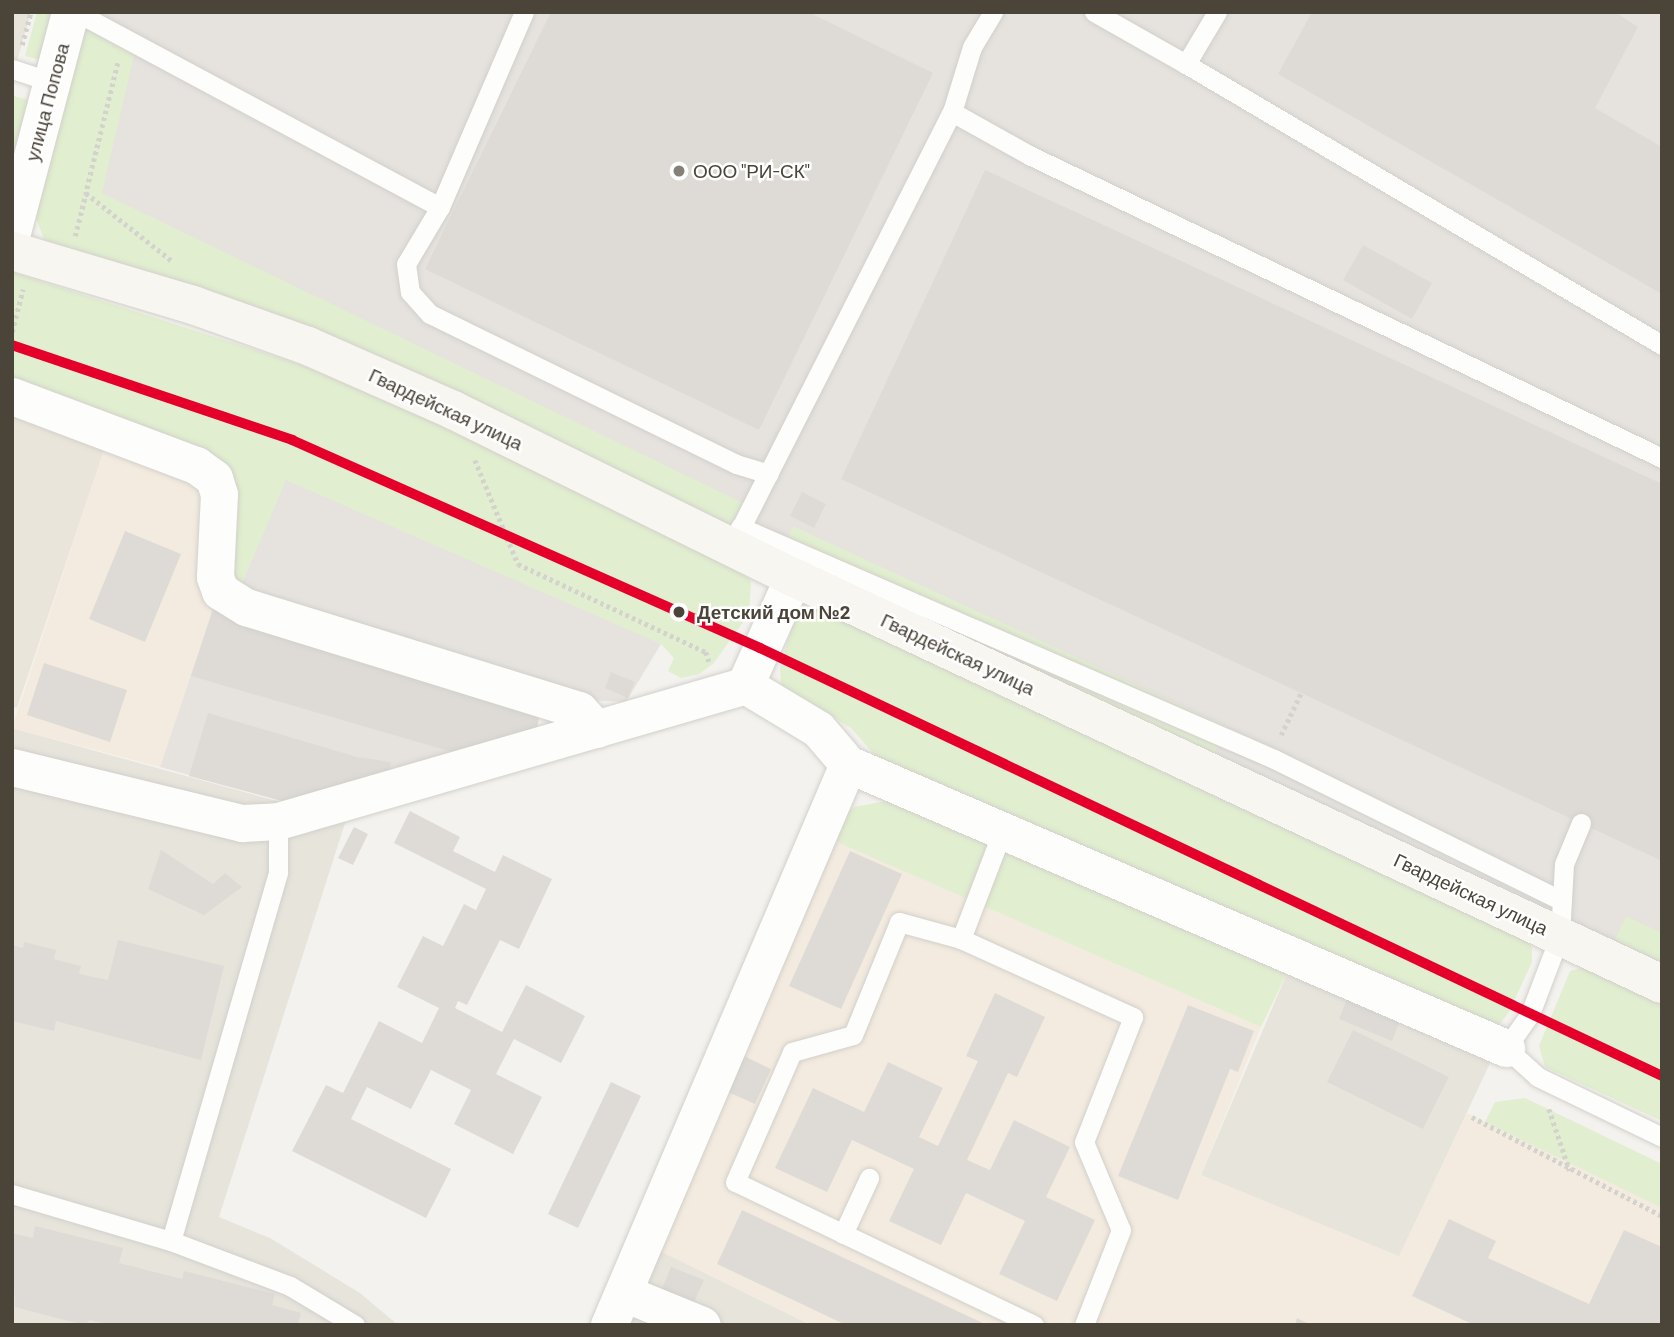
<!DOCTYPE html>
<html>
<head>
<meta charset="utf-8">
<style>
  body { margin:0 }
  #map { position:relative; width:1674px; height:1337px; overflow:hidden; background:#f4f2ee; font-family:Barlow,sans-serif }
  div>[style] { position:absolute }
  .residential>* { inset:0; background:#e7e4dc }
  .commercial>* { inset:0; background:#f3ebdf }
  .industrial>* { inset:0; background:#e6e2de }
  .education>* { inset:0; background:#eae5da }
  .green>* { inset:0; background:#e1eecf }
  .parking>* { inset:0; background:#e6e3df }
  .building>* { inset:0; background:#dedbd6 }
  .path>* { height:4.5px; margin-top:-2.25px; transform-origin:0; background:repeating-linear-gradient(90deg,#d3d2cc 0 3.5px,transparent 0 7px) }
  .roads { filter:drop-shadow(0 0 2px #d2d0cb) drop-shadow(0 0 2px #d2d0cb) }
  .lane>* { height:19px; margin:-9.5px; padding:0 9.5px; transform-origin:9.5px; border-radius:9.5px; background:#fdfdfc }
  .street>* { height:37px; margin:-18.5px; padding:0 18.5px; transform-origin:18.5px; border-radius:18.5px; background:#fdfdfc }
  .secondary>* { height:38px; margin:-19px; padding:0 19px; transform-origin:19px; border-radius:19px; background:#f7f6f1 }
  .tram-1>* { height:10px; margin:-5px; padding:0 5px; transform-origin:5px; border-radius:5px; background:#e4002b }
  .dots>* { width:19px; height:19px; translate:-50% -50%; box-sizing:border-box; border:4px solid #fff; border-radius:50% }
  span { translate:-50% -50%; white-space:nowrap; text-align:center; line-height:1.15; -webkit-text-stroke:5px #fff; paint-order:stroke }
  .street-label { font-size:19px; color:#4b4439 }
  .poi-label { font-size:19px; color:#4b4439 }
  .left { translate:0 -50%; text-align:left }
  .stop-label { font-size:19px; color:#4b4439; font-weight:700 }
  .frame { position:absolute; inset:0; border:14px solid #4b4439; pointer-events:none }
</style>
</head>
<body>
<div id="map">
  <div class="residential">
    <div style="clip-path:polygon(12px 12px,31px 12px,12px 79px)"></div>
    <div style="clip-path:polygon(12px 728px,346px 820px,219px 1217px,270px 1238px,360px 1293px,398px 1325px,12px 1325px)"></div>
    <div style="clip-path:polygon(1288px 971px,1492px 1059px,1399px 1257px,1201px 1175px)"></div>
    <div style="clip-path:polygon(656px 1249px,811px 1325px,623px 1325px)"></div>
  </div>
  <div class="commercial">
    <div style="clip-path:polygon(106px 444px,204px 483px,214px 606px,160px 767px,12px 728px)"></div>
    <div style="clip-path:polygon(830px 839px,1261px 1027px,1201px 1175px,1399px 1256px,1467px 1113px,1662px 1208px,1662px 1325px,811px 1325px,656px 1249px)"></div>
  </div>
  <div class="industrial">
    <div style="clip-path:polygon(84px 12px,1662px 12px,1662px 968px,36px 218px)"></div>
    <div style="clip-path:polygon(214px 606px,540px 710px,537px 730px,290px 803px,160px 767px)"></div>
  </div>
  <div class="education">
    <div style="clip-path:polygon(12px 413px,106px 444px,17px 708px,12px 706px)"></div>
  </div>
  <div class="green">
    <div style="clip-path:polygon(37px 12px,62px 12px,49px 62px,25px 56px)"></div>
    <div style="clip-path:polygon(78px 24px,135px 51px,102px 193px,745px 504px,731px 531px,47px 247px,36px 218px)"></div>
    <div style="clip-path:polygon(14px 96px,39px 103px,12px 204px,12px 103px)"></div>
    <div style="clip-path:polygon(12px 272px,302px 365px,472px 436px,742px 567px,751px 582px,749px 614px,713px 664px,699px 674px,681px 678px,668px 671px,674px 658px,661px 644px,241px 586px,224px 573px,232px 494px,12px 386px)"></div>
    <div style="clip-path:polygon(793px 526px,1227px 727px,1213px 756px,779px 557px)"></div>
    <div style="clip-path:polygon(819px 606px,1527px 940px,1532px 948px,1532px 962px,1509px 1012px,1500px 1024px,1476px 1020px,887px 769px,851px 728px,781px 685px,780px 668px,792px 627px,806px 607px)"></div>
    <div style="clip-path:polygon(902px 798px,1288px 971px,1261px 1027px,830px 839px,838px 820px,854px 807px)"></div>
    <div style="clip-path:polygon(1626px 916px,1662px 933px,1662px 968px,1613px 944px)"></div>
    <div style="clip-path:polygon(1588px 966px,1662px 1001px,1662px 1121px,1545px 1067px,1539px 1046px,1570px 971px)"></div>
    <div style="clip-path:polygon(1525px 1098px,1662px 1164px,1662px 1208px,1485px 1122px,1495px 1102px)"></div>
  </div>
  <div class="parking">
    <div style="clip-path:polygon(286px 480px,661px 644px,626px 702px,587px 700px,241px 586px)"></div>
    <div style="clip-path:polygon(1227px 727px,1547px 875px,1534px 904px,1213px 756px)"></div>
  </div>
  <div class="building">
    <div style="clip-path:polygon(551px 12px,808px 12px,933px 73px,759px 430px,425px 269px)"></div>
    <div style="clip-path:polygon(1312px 12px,1615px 12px,1638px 27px,1595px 108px,1662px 147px,1662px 294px,1278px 74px)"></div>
    <div style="clip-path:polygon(985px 170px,1662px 484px,1662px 861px,841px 479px)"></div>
    <div style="clip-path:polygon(1363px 245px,1432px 283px,1412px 319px,1343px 280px)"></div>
    <div style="clip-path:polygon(802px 492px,826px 504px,814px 528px,790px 516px)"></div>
    <div style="clip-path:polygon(125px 531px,181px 554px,145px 642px,89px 619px)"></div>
    <div style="clip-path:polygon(214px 606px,540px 710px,537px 730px,452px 752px,191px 676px)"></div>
    <div style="clip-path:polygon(44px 663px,127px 690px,110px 742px,27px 715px)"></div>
    <div style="clip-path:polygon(611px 672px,635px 682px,628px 698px,605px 688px)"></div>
    <div style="clip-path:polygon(208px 713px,357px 757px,391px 762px,390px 770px,290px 803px,189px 776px)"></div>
    <div style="clip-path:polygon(410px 811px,460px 837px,453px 851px,495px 872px,503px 855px,552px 879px,519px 949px,500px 940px,467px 1005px,458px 1001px,455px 1008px,502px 1032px,526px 985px,585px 1016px,561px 1063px,514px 1039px,496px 1074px,542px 1097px,513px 1154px,454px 1124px,471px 1090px,431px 1070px,411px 1109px,367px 1087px,351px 1119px,451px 1169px,426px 1218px,292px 1151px,326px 1085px,343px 1093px,379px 1021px,422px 1043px,439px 1008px,397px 987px,423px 936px,443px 946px,464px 904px,476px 910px,486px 889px,394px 843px)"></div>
    <div style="clip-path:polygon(354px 827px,368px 834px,353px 865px,338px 858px)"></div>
    <div style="clip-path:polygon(161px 850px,213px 884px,225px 873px,242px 887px,204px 915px,148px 889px)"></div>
    <div style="clip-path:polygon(850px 851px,902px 874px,841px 1009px,789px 986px)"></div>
    <div style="clip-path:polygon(118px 940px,224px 966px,201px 1060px,56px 1021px,54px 1031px,12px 1021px,12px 945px,23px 948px,24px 942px,56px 950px,54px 959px,81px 966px,79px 974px,108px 980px)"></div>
    <div style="clip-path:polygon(995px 993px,1045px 1017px,1017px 1077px,1008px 1073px,967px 1160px,990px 1170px,1014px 1120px,1070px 1147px,1046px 1197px,1095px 1220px,1057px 1301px,999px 1274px,1025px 1221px,966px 1193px,941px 1245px,889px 1221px,914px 1169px,852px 1140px,827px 1192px,775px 1168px,813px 1088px,864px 1112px,888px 1062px,943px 1088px,919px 1137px,938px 1146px,978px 1061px,966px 1056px)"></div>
    <div style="clip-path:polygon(1347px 999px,1400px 1020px,1392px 1041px,1339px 1019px)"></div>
    <div style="clip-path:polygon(1188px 1005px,1254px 1031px,1238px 1072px,1230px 1069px,1178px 1200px,1118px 1176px)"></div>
    <div style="clip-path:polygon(1353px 1030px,1449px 1077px,1423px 1129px,1327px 1082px)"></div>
    <div style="clip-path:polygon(744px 1056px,771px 1069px,755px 1104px,728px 1092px)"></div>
    <div style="clip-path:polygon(611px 1082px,641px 1096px,578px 1228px,548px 1214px)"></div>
    <div style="clip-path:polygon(742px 1210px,987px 1325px,846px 1325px,717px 1264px)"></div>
    <div style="clip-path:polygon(1449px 1219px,1496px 1241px,1488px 1258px,1589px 1304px,1624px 1230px,1662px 1247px,1662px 1325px,1474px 1325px,1412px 1296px)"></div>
    <div style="clip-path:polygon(35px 1226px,123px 1248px,119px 1263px,182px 1279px,184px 1271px,275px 1294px,272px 1305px,301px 1313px,298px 1325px,110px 1325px,90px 1320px,84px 1325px,15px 1307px,12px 1233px,33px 1238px)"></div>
    <div style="clip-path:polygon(671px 1267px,704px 1280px,690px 1311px,658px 1298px)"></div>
    <div style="clip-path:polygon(1297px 1318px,1311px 1325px,1295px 1325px)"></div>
  </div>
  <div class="path">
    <div style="left:22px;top:45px;width:34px;rotate:-75deg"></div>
    <div style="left:118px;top:63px;width:134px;rotate:103.8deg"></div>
    <div style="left:86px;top:193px;width:110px;rotate:38.3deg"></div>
    <div style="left:75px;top:236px;width:44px;rotate:-75.7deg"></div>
    <div style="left:12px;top:332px;width:44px;rotate:-75.7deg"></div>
    <div style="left:475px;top:460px;width:113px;rotate:67.5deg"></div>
    <div style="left:518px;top:564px;width:208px;rotate:25.1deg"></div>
    <div style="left:706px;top:652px;width:10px;rotate:73deg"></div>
    <div style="left:1281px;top:735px;width:47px;rotate:-64.5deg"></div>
    <div style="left:1549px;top:1109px;width:65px;rotate:71.3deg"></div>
    <div style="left:1472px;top:1117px;width:214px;rotate:27.5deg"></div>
  </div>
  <div class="roads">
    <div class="lane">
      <div style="left:76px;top:12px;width:413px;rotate:28.2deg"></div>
      <div style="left:440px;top:207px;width:212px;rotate:-66.7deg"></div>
      <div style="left:1094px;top:12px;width:106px;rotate:29.5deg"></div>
      <div style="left:1217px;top:12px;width:61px;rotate:120.8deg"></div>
      <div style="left:1186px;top:64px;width:553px;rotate:30.55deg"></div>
      <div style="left:12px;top:69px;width:42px;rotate:18deg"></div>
      <div style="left:952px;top:112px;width:88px;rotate:29.2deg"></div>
      <div style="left:1029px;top:155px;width:702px;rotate:25.58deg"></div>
      <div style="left:440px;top:207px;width:66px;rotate:120.8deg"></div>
      <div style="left:406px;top:264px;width:28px;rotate:82deg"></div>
      <div style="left:410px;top:292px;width:30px;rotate:48deg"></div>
      <div style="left:430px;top:314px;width:341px;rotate:26.1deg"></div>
      <div style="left:736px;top:464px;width:34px;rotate:17deg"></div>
      <div style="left:740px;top:527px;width:582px;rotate:23.48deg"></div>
      <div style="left:1274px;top:759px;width:321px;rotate:26.2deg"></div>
      <div style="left:735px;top:539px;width:479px;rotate:-63.1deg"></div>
      <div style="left:952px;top:112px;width:68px;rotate:-72.9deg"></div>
      <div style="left:972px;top:47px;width:41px;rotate:-59deg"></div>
      <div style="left:1581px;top:823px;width:44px;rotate:112.5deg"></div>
      <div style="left:1564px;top:864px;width:71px;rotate:93.2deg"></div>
      <div style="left:1560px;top:935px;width:85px;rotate:110.8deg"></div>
      <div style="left:1530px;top:1014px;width:42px;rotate:125.2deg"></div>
      <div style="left:1506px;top:1048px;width:43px;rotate:42.2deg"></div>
      <div style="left:1538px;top:1077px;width:138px;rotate:25.8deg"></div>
      <div style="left:961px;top:939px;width:115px;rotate:-69deg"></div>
      <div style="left:12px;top:1194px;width:166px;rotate:16.5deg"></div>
      <div style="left:171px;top:1241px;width:127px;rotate:20.7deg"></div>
      <div style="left:290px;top:1286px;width:76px;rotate:31deg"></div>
      <div style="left:843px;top:1234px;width:62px;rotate:-65.1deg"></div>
      <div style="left:171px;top:1241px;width:384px;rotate:-73.8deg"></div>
      <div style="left:278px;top:872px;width:51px;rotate:-90deg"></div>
      <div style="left:1034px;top:1325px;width:331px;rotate:-154.4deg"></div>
      <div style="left:735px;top:1182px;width:142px;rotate:-66.3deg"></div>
      <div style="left:792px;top:1052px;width:63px;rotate:-15.6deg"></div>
      <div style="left:853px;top:1035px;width:122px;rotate:-67.8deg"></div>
      <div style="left:899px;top:922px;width:64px;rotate:15.3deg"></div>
      <div style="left:961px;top:939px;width:189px;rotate:24.4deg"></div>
      <div style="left:1133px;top:1017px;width:134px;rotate:111.4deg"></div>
      <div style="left:1084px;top:1142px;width:95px;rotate:67.2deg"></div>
      <div style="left:1121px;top:1230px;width:102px;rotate:111.3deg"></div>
    </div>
    <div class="street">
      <div style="left:12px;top:232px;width:228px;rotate:-75.2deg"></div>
      <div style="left:12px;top:396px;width:197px;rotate:20.6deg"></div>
      <div style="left:196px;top:465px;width:22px;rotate:36deg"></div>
      <div style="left:214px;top:478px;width:17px;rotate:73deg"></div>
      <div style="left:219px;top:494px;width:83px;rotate:92.8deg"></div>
      <div style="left:215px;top:577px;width:15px;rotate:70deg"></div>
      <div style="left:220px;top:591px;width:31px;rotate:32deg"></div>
      <div style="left:246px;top:607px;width:349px;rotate:17.2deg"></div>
      <div style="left:579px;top:710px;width:26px;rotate:47deg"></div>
      <div style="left:745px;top:685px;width:118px;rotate:-66deg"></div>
      <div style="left:848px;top:764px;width:717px;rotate:23.35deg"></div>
      <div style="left:12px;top:767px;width:237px;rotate:13.7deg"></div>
      <div style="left:242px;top:823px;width:36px;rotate:-3deg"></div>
      <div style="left:278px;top:821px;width:486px;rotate:-16.2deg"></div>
      <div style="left:745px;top:685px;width:85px;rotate:31.1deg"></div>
      <div style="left:818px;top:729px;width:46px;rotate:49.4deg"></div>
      <div style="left:848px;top:764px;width:610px;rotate:113.08deg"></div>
      <div style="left:624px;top:1293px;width:84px;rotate:22.3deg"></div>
    </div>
    <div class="secondary">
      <div style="left:12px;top:251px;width:189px;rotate:16.6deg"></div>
      <div style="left:193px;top:305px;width:122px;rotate:19.6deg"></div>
      <div style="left:308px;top:346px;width:158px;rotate:23.8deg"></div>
      <div style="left:453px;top:410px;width:379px;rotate:26.2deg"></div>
      <div style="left:793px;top:577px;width:960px;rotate:25.1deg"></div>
    </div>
  </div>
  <div class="tram-1">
    <div style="left:12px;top:345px;width:296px;rotate:18.7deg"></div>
    <div style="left:292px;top:440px;width:512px;rotate:23.96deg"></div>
    <div style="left:760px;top:648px;width:998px;rotate:25.38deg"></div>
  </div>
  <div class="dots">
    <div style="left:679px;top:171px;background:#868178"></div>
    <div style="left:679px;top:612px;background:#4b4439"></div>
  </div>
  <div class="street-label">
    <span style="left:47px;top:102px;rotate:-75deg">улица Попова</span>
    <span style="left:446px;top:409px;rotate:25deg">Гвардейская улица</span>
    <span style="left:958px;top:654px;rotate:25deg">Гвардейская улица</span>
    <span style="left:1471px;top:894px;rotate:25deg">Гвардейская улица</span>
  </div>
  <div class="poi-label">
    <span class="left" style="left:693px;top:171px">ООО "РИ-СК"</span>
  </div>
  <div class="stop-label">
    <span class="left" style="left:697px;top:612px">Детский дом №2</span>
  </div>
  <div class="frame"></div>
</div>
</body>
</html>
